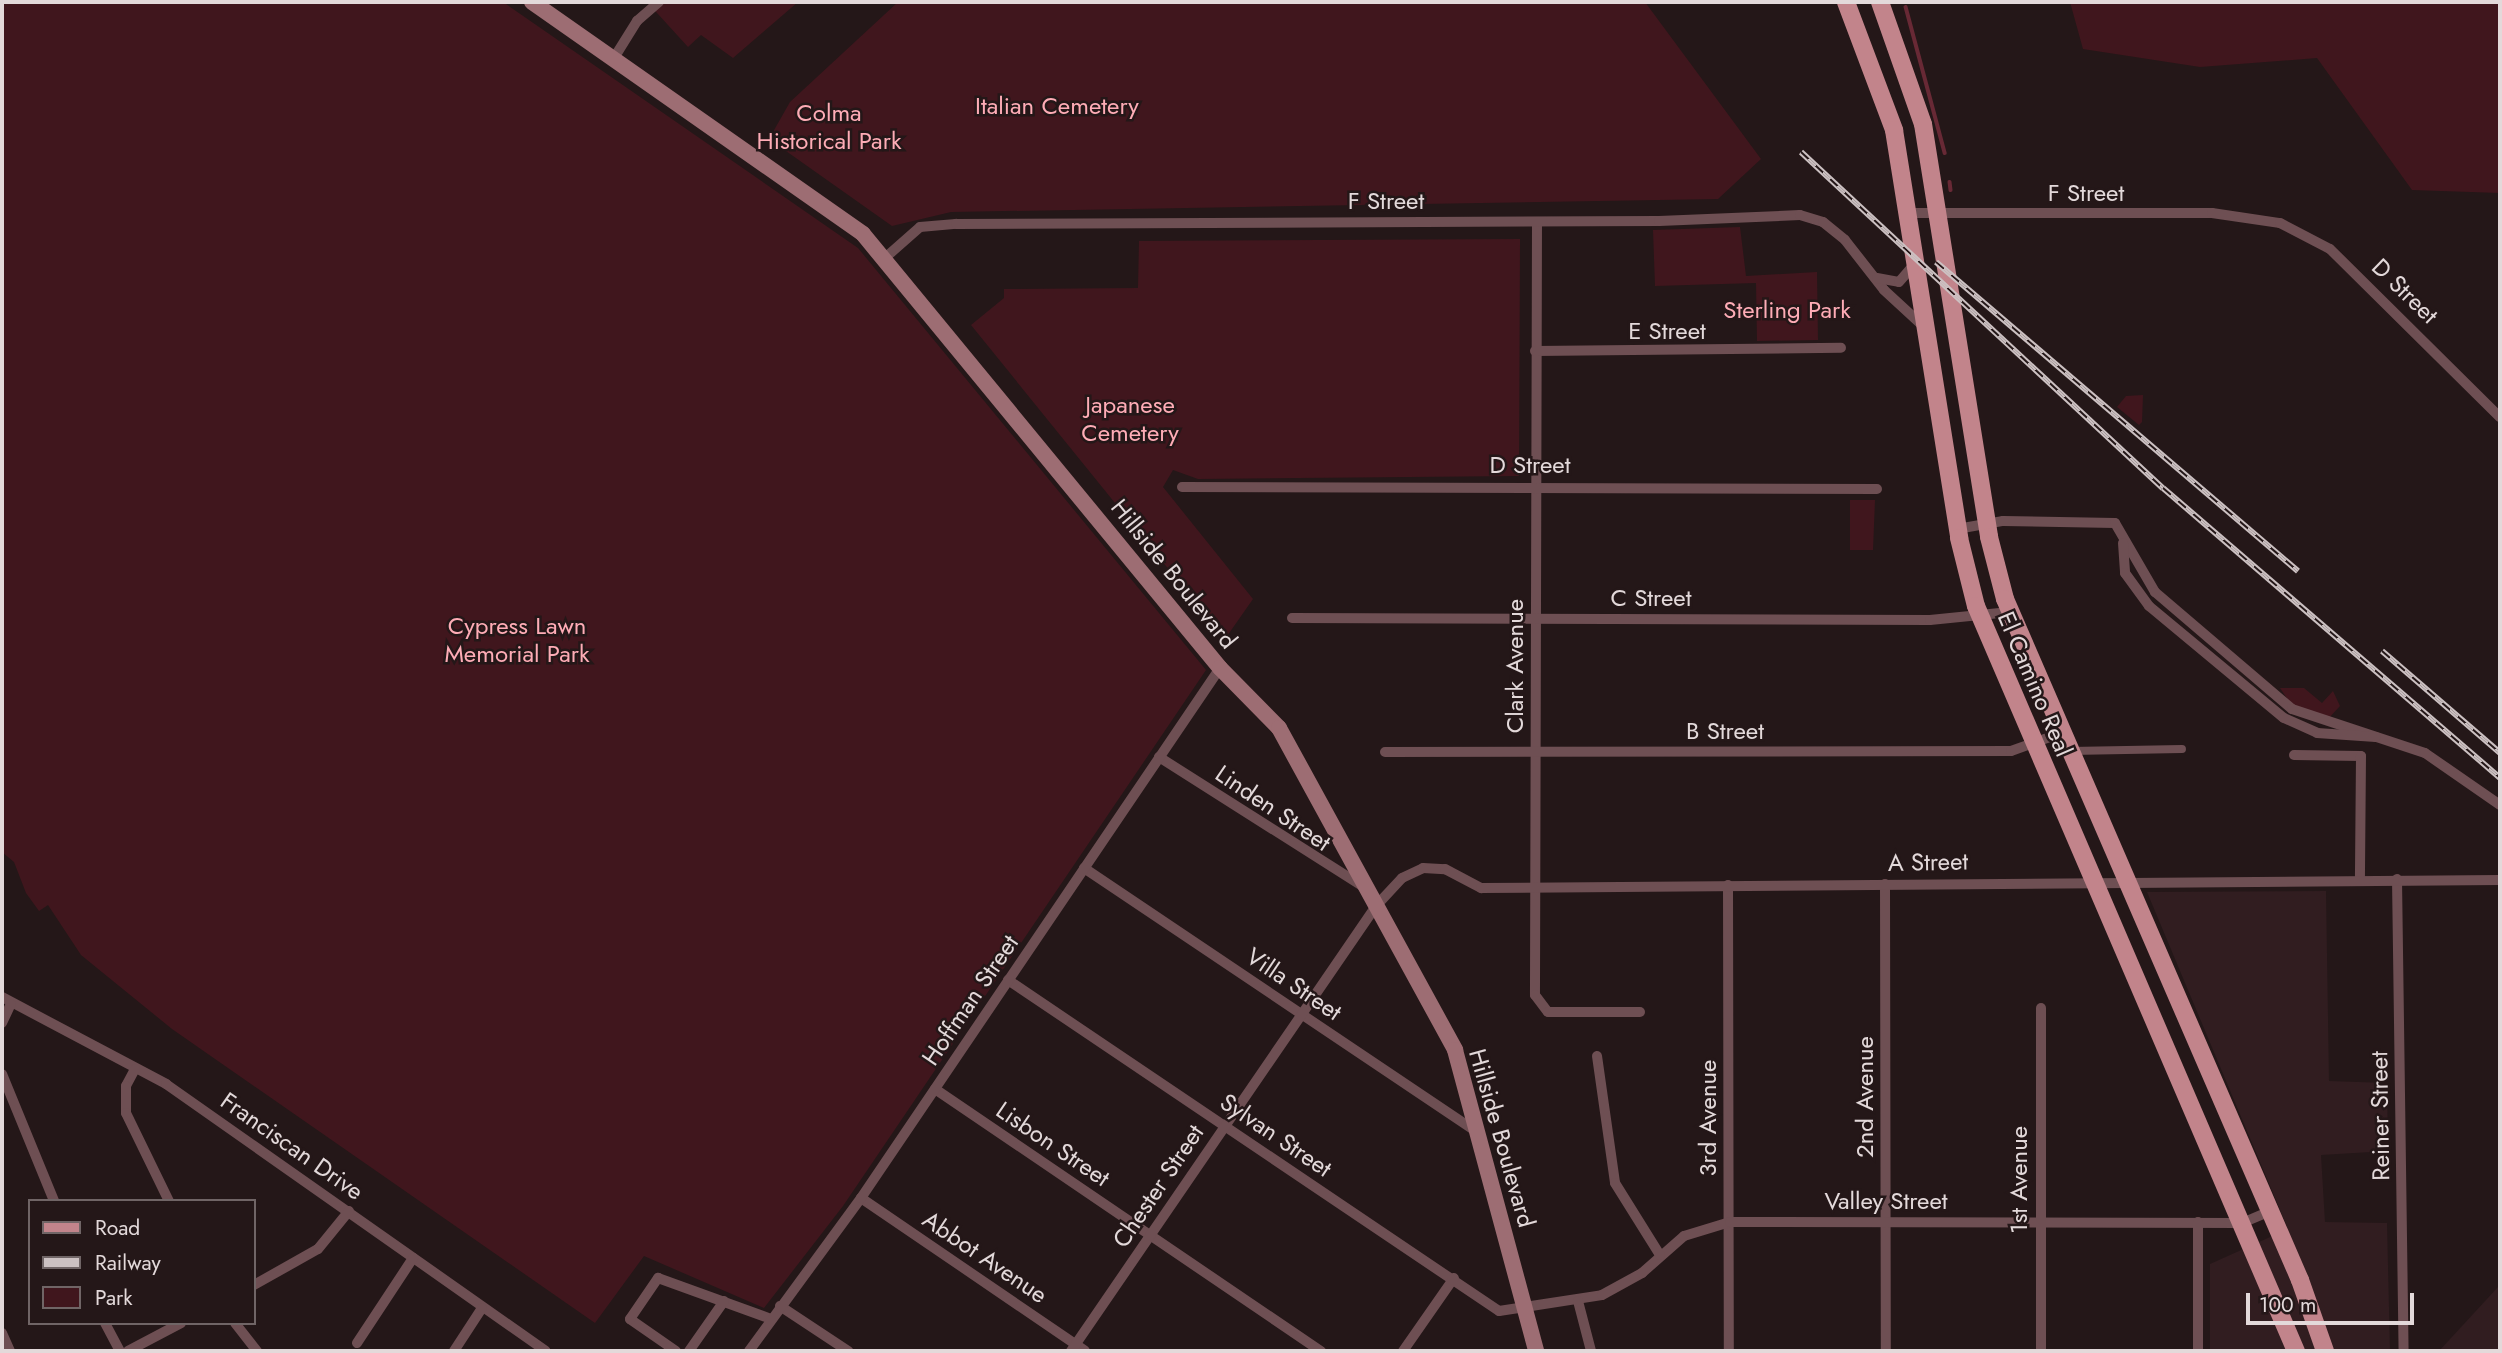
<!DOCTYPE html>
<html>
<head>
<meta charset="utf-8">
<style>
  body { margin:0 }
  #map { position:relative; width:2502px; height:1353px; overflow:hidden; background:#241718; font-family:Jost,sans-serif }
  div>[style] { position:absolute }
  .built>* { inset:0; background:#311d20 }
  .green>* { inset:0; background:#40161d }
  .stream>* { height:3.5px; margin:-1.75px; padding:0 1.75px; transform-origin:1.75px; border-radius:1.75px; background:#682935 }
  .pedestrian>* { height:8px; margin:-4px; padding:0 4px; transform-origin:4px; border-radius:4px; background:#6e4f53 }
  .minor>* { height:10px; margin:-5px; padding:0 5px; transform-origin:5px; border-radius:5px; background:#6e4f53 }
  .secondary>* { height:16px; margin:-8px; padding:0 8px; transform-origin:8px; border-radius:8px; background:#9d6d73 }
  .primary>* { height:18px; margin:-9px; padding:0 9px; transform-origin:9px; border-radius:9px; background:#c2848b }
  .rail>* { height:6px; margin-top:-3px; transform-origin:0; background:repeating-linear-gradient(90deg,#241718 0 10px,#ccc1c2 0 20px); box-sizing:border-box; border-block:2px solid #ccc1c2 }
  span { translate:-50% -50%; white-space:nowrap; text-align:center; line-height:1.15; -webkit-text-stroke:5px #241718; paint-order:stroke }
  .park-label { font-size:24px; color:#feacb6 }
  .street-label { font-size:24px; color:#e3d9da }
  .frame { position:absolute; inset:0; border:4px solid #e3d9da; pointer-events:none }
  .legend { position:absolute; left:28px; top:1199px; width:228px; height:126px; box-sizing:border-box; background:#241718; border:2px solid #706566; margin:0; padding:9px 12px; list-style:none; font-size:21px; color:#e3d9da }
  .legend li { display:flex; align-items:center; gap:14px; height:35px }
  .legend b { width:35px; border:2px solid #706566 }
  .scale { position:absolute; left:2246px; top:1293px; width:168px; height:32px; box-sizing:border-box; border:4px solid #e3d9da; border-top:0; padding-left:9px; font-size:21px; line-height:24px; white-space:nowrap; color:#e3d9da; -webkit-text-stroke:5px #241718; paint-order:stroke }
</style>
</head>
<body>
<div id="map">
  <div class="built">
    <div style="clip-path:polygon(2326px 891px,2329px 1081px,2387px 1083px,2388px 1151px,2321px 1155px,2325px 1222px,2387px 1223px,2390px 1351px,2210px 1351px,2210px 1264px,2288px 1229px,2147px 892px)"></div>
    <div style="clip-path:polygon(2498px 1287px,2500px 1351px,2439px 1351px)"></div>
  </div>
  <div class="green">
    <div style="clip-path:polygon(2px 2px,503px 2px,858px 248px,1206px 670px,843px 1206px,764px 1308px,644px 1256px,595px 1323px,172px 1029px,81px 955px,48px 905px,39px 911px,26px 893px,14px 862px,2px 852px)"></div>
    <div style="clip-path:polygon(647px 2px,798px 2px,733px 58px,701px 35px,688px 47px)"></div>
    <div style="clip-path:polygon(898px 2px,1645px 2px,1761px 159px,1718px 199px,951px 212px,892px 226px,769px 139px,790px 102px)"></div>
    <div style="clip-path:polygon(2070px 2px,2500px 2px,2500px 193px,2412px 190px,2317px 58px,2200px 67px,2083px 49px)"></div>
    <div style="clip-path:polygon(1740px 227px,1746px 276px,1817px 272px,1818px 340px,1757px 341px,1756px 283px,1655px 286px,1653px 230px)"></div>
    <div style="clip-path:polygon(1520px 239px,1519px 476px,1198px 479px,1173px 470px,1163px 487px,1253px 599px,1225px 639px,971px 325px,1004px 298px,1004px 289px,1138px 288px,1139px 241px)"></div>
    <div style="clip-path:polygon(2143px 395px,2142px 422px,2139px 425px,2117px 407px,2126px 396px)"></div>
    <div style="clip-path:polygon(1850px 500px,1875px 500px,1873px 550px,1850px 550px)"></div>
    <div style="clip-path:polygon(2280px 688px,2304px 688px,2322px 703px,2333px 691px,2340px 706px,2328px 719px,2292px 706px)"></div>
  </div>
  <div class="stream">
    <div style="left:1906px;top:7px;width:151px;rotate:75deg"></div>
    <div style="left:1950px;top:182px;width:8px;rotate:83deg"></div>
  </div>
  <div class="pedestrian">
    <div style="left:2070px;top:751px;width:112px;rotate:-1deg"></div>
  </div>
  <div class="minor">
    <div style="left:614px;top:58px;width:44px;rotate:-58.1deg"></div>
    <div style="left:637px;top:21px;width:29px;rotate:-41deg"></div>
    <div style="left:1908px;top:213px;width:304px"></div>
    <div style="left:2212px;top:213px;width:69px;rotate:8.4deg"></div>
    <div style="left:2280px;top:223px;width:56px;rotate:27.5deg"></div>
    <div style="left:2330px;top:249px;width:239px;rotate:44.7deg"></div>
    <div style="left:1537px;top:222px;width:773px;rotate:90.15deg"></div>
    <div style="left:1535px;top:995px;width:21px;rotate:53deg"></div>
    <div style="left:1548px;top:1012px;width:92px"></div>
    <div style="left:886px;top:257px;width:45px;rotate:-41.4deg"></div>
    <div style="left:920px;top:227px;width:36px;rotate:-5deg"></div>
    <div style="left:956px;top:224px;width:703px;rotate:-0.24deg"></div>
    <div style="left:1659px;top:221px;width:141px;rotate:-2.4deg"></div>
    <div style="left:1800px;top:215px;width:24px;rotate:17deg"></div>
    <div style="left:1823px;top:222px;width:28px;rotate:39deg"></div>
    <div style="left:1845px;top:240px;width:63px;rotate:52deg"></div>
    <div style="left:1884px;top:290px;width:52px;rotate:42.6deg"></div>
    <div style="left:1877px;top:278px;width:22px;rotate:10deg"></div>
    <div style="left:1899px;top:282px;width:23px;rotate:-49deg"></div>
    <div style="left:1535px;top:351px;width:306px;rotate:-0.6deg"></div>
    <div style="left:1182px;top:487px;width:695px;rotate:0.16deg"></div>
    <div style="left:1957px;top:529px;width:47px;rotate:-9.9deg"></div>
    <div style="left:2003px;top:521px;width:112px;rotate:1deg"></div>
    <div style="left:2115px;top:523px;width:80px;rotate:59.9deg"></div>
    <div style="left:2155px;top:592px;width:180px;rotate:40.5deg"></div>
    <div style="left:2292px;top:709px;width:140px;rotate:18.3deg"></div>
    <div style="left:2425px;top:753px;width:91px;rotate:34.7deg"></div>
    <div style="left:2123px;top:543px;width:30px;rotate:86deg"></div>
    <div style="left:2125px;top:573px;width:41px;rotate:54deg"></div>
    <div style="left:2149px;top:606px;width:175px;rotate:39.7deg"></div>
    <div style="left:2284px;top:718px;width:36px;rotate:24deg"></div>
    <div style="left:2317px;top:733px;width:59px;rotate:3.9deg"></div>
    <div style="left:1292px;top:618px;width:638px;rotate:0.18deg"></div>
    <div style="left:1930px;top:620px;width:80px;rotate:-5.7deg"></div>
    <div style="left:1385px;top:752px;width:626px;rotate:-0.09deg"></div>
    <div style="left:2011px;top:751px;width:53px;rotate:-19.8deg"></div>
    <div style="left:2294px;top:755px;width:67px;rotate:0.9deg"></div>
    <div style="left:2361px;top:756px;width:123px;rotate:90.5deg"></div>
    <div style="left:1159px;top:757px;width:246px;rotate:32.4deg"></div>
    <div style="left:1084px;top:868px;width:475px;rotate:33.9deg"></div>
    <div style="left:2397px;top:879px;width:472px;rotate:89.2deg"></div>
    <div style="left:1885px;top:884px;width:467px;rotate:89.9deg"></div>
    <div style="left:1728px;top:885px;width:466px;rotate:89.9deg"></div>
    <div style="left:1008px;top:980px;width:592px;rotate:33.99deg"></div>
    <div style="left:1499px;top:1311px;width:104px;rotate:-8.8deg"></div>
    <div style="left:1602px;top:1295px;width:46px;rotate:-28.8deg"></div>
    <div style="left:1642px;top:1273px;width:56px;rotate:-41.4deg"></div>
    <div style="left:1684px;top:1236px;width:48px;rotate:-16.9deg"></div>
    <div style="left:1730px;top:1222px;width:512px;rotate:0.11deg"></div>
    <div style="left:2242px;top:1223px;width:30px;rotate:-23deg"></div>
    <div style="left:2px;top:997px;width:186px;rotate:27.9deg"></div>
    <div style="left:166px;top:1084px;width:464px;rotate:35.1deg"></div>
    <div style="left:2041px;top:1008px;width:343px;rotate:90deg"></div>
    <div style="left:2px;top:1023px;width:21px;rotate:-65deg"></div>
    <div style="left:1597px;top:1056px;width:128px;rotate:81.9deg"></div>
    <div style="left:1615px;top:1183px;width:85px;rotate:58deg"></div>
    <div style="left:135px;top:1069px;width:19px;rotate:118deg"></div>
    <div style="left:126px;top:1086px;width:27px;rotate:90deg"></div>
    <div style="left:126px;top:1113px;width:98px;rotate:64deg"></div>
    <div style="left:2px;top:1074px;width:137px;rotate:67.7deg"></div>
    <div style="left:935px;top:1089px;width:467px;rotate:34.2deg"></div>
    <div style="left:861px;top:1198px;width:271px;rotate:34.3deg"></div>
    <div style="left:2198px;top:1222px;width:129px;rotate:90deg"></div>
    <div style="left:254px;top:1285px;width:73px;rotate:-29.4deg"></div>
    <div style="left:318px;top:1249px;width:49px;rotate:-50.8deg"></div>
    <div style="left:1578px;top:1301px;width:52px;rotate:75.4deg"></div>
    <div style="left:780px;top:1306px;width:82px;rotate:33.5deg"></div>
    <div style="left:105px;top:1323px;width:32px;rotate:62deg"></div>
    <div style="left:235px;top:1323px;width:36px;rotate:52deg"></div>
    <div style="left:2px;top:1333px;width:20px;rotate:66deg"></div>
    <div style="left:357px;top:1343px;width:102px;rotate:-56.6deg"></div>
    <div style="left:128px;top:1351px;width:60px;rotate:-27.8deg"></div>
    <div style="left:454px;top:1351px;width:51px;rotate:-56.9deg"></div>
    <div style="left:676px;top:1351px;width:56px;rotate:-145.2deg"></div>
    <div style="left:630px;top:1319px;width:50px;rotate:-55.7deg"></div>
    <div style="left:658px;top:1278px;width:120px;rotate:19.9deg"></div>
    <div style="left:689px;top:1351px;width:61px;rotate:-55deg"></div>
    <div style="left:749px;top:1351px;width:190px;rotate:-53.8deg"></div>
    <div style="left:861px;top:1198px;width:640px;rotate:-55.89deg"></div>
    <div style="left:1071px;top:1351px;width:539px;rotate:-55.57deg"></div>
    <div style="left:1376px;top:906px;width:38px;rotate:-47deg"></div>
    <div style="left:1402px;top:878px;width:23px;rotate:-25deg"></div>
    <div style="left:1423px;top:868px;width:22px;rotate:3deg"></div>
    <div style="left:1445px;top:869px;width:41px;rotate:27.8deg"></div>
    <div style="left:1481px;top:888px;width:1019px;rotate:-0.45deg"></div>
    <div style="left:1403px;top:1351px;width:89px;rotate:-55.1deg"></div>
  </div>
  <div class="secondary">
    <div style="left:532px;top:2px;width:404px;rotate:35deg"></div>
    <div style="left:863px;top:234px;width:562px;rotate:50.56deg"></div>
    <div style="left:1220px;top:668px;width:84px;rotate:45.5deg"></div>
    <div style="left:1279px;top:728px;width:367px;rotate:61.3deg"></div>
    <div style="left:1455px;top:1050px;width:312px;rotate:74.9deg"></div>
  </div>
  <div class="primary">
    <div style="left:1846px;top:2px;width:137px;rotate:69.4deg"></div>
    <div style="left:1894px;top:130px;width:413px;rotate:80.9deg"></div>
    <div style="left:1959px;top:538px;width:70px;rotate:76deg"></div>
    <div style="left:1976px;top:606px;width:811px;rotate:66.76deg"></div>
    <div style="left:1880px;top:2px;width:129px;rotate:70.6deg"></div>
    <div style="left:1923px;top:124px;width:418px;rotate:80.9deg"></div>
    <div style="left:1989px;top:537px;width:64px;rotate:75.5deg"></div>
    <div style="left:2005px;top:599px;width:742px;rotate:66.58deg"></div>
    <div style="left:2300px;top:1280px;width:75px;rotate:70.6deg"></div>
  </div>
  <div class="rail">
    <div style="left:1801px;top:152px;width:494px;rotate:42.9deg"></div>
    <div style="left:2163px;top:488px;width:445px;rotate:40.7deg"></div>
    <div style="left:1936px;top:262px;width:476px;rotate:40.5deg"></div>
    <div style="left:2382px;top:651px;width:156px;rotate:40.8deg"></div>
  </div>
  <div class="park-label">
    <span style="left:1057px;top:106px">Italian Cemetery</span>
    <span style="left:829px;top:127px">Colma<br>Historical Park</span>
    <span style="left:1787px;top:310px">Sterling Park</span>
    <span style="left:1130px;top:419px">Japanese<br>Cemetery</span>
    <span style="left:517px;top:640px">Cypress Lawn<br>Memorial Park</span>
  </div>
  <div class="street-label">
    <span style="left:2086px;top:193px">F Street</span>
    <span style="left:1386px;top:201px">F Street</span>
    <span style="left:2405px;top:291px;rotate:44deg">D Street</span>
    <span style="left:1667px;top:331px">E Street</span>
    <span style="left:1530px;top:465px">D Street</span>
    <span style="left:1174px;top:574px;rotate:51deg">Hillside Boulevard</span>
    <span style="left:1651px;top:598px">C Street</span>
    <span style="left:1515px;top:666px;rotate:-90deg">Clark Avenue</span>
    <span style="left:2035px;top:684px;rotate:67deg">El Camino Real</span>
    <span style="left:1725px;top:731px">B Street</span>
    <span style="left:1273px;top:808px;rotate:34deg">Linden Street</span>
    <span style="left:1928px;top:862px;rotate:-1deg">A Street</span>
    <span style="left:1294px;top:984px;rotate:34deg">Villa Street</span>
    <span style="left:970px;top:1000px;rotate:-56deg">Hoffman Street</span>
    <span style="left:1865px;top:1097px;rotate:-90deg">2nd Avenue</span>
    <span style="left:2380px;top:1116px;rotate:-91deg">Reiner Street</span>
    <span style="left:1708px;top:1118px;rotate:-90deg">3rd Avenue</span>
    <span style="left:1276px;top:1135px;rotate:34deg">Sylvan Street</span>
    <span style="left:1502px;top:1138px;rotate:74deg">Hillside Boulevard</span>
    <span style="left:1053px;top:1144px;rotate:34deg">Lisbon Street</span>
    <span style="left:292px;top:1146px;rotate:35deg">Franciscan Drive</span>
    <span style="left:2019px;top:1180px;rotate:-90deg">1st Avenue</span>
    <span style="left:1158px;top:1186px;rotate:-56deg">Chester Street</span>
    <span style="left:1886px;top:1201px">Valley Street</span>
    <span style="left:985px;top:1257px;rotate:34deg">Abbot Avenue</span>
  </div>
  <div class="frame"></div>
  <ul class="legend">
  <li><b style="height:9px;background:#c2848b"></b>Road</li>
  <li><b style="height:9px;background:#ccc1c2"></b>Railway</li>
  <li><b style="height:19px;background:#40161d"></b>Park</li>
  </ul>
  <div class="scale">100 m</div>
</div>
</body>
</html>
